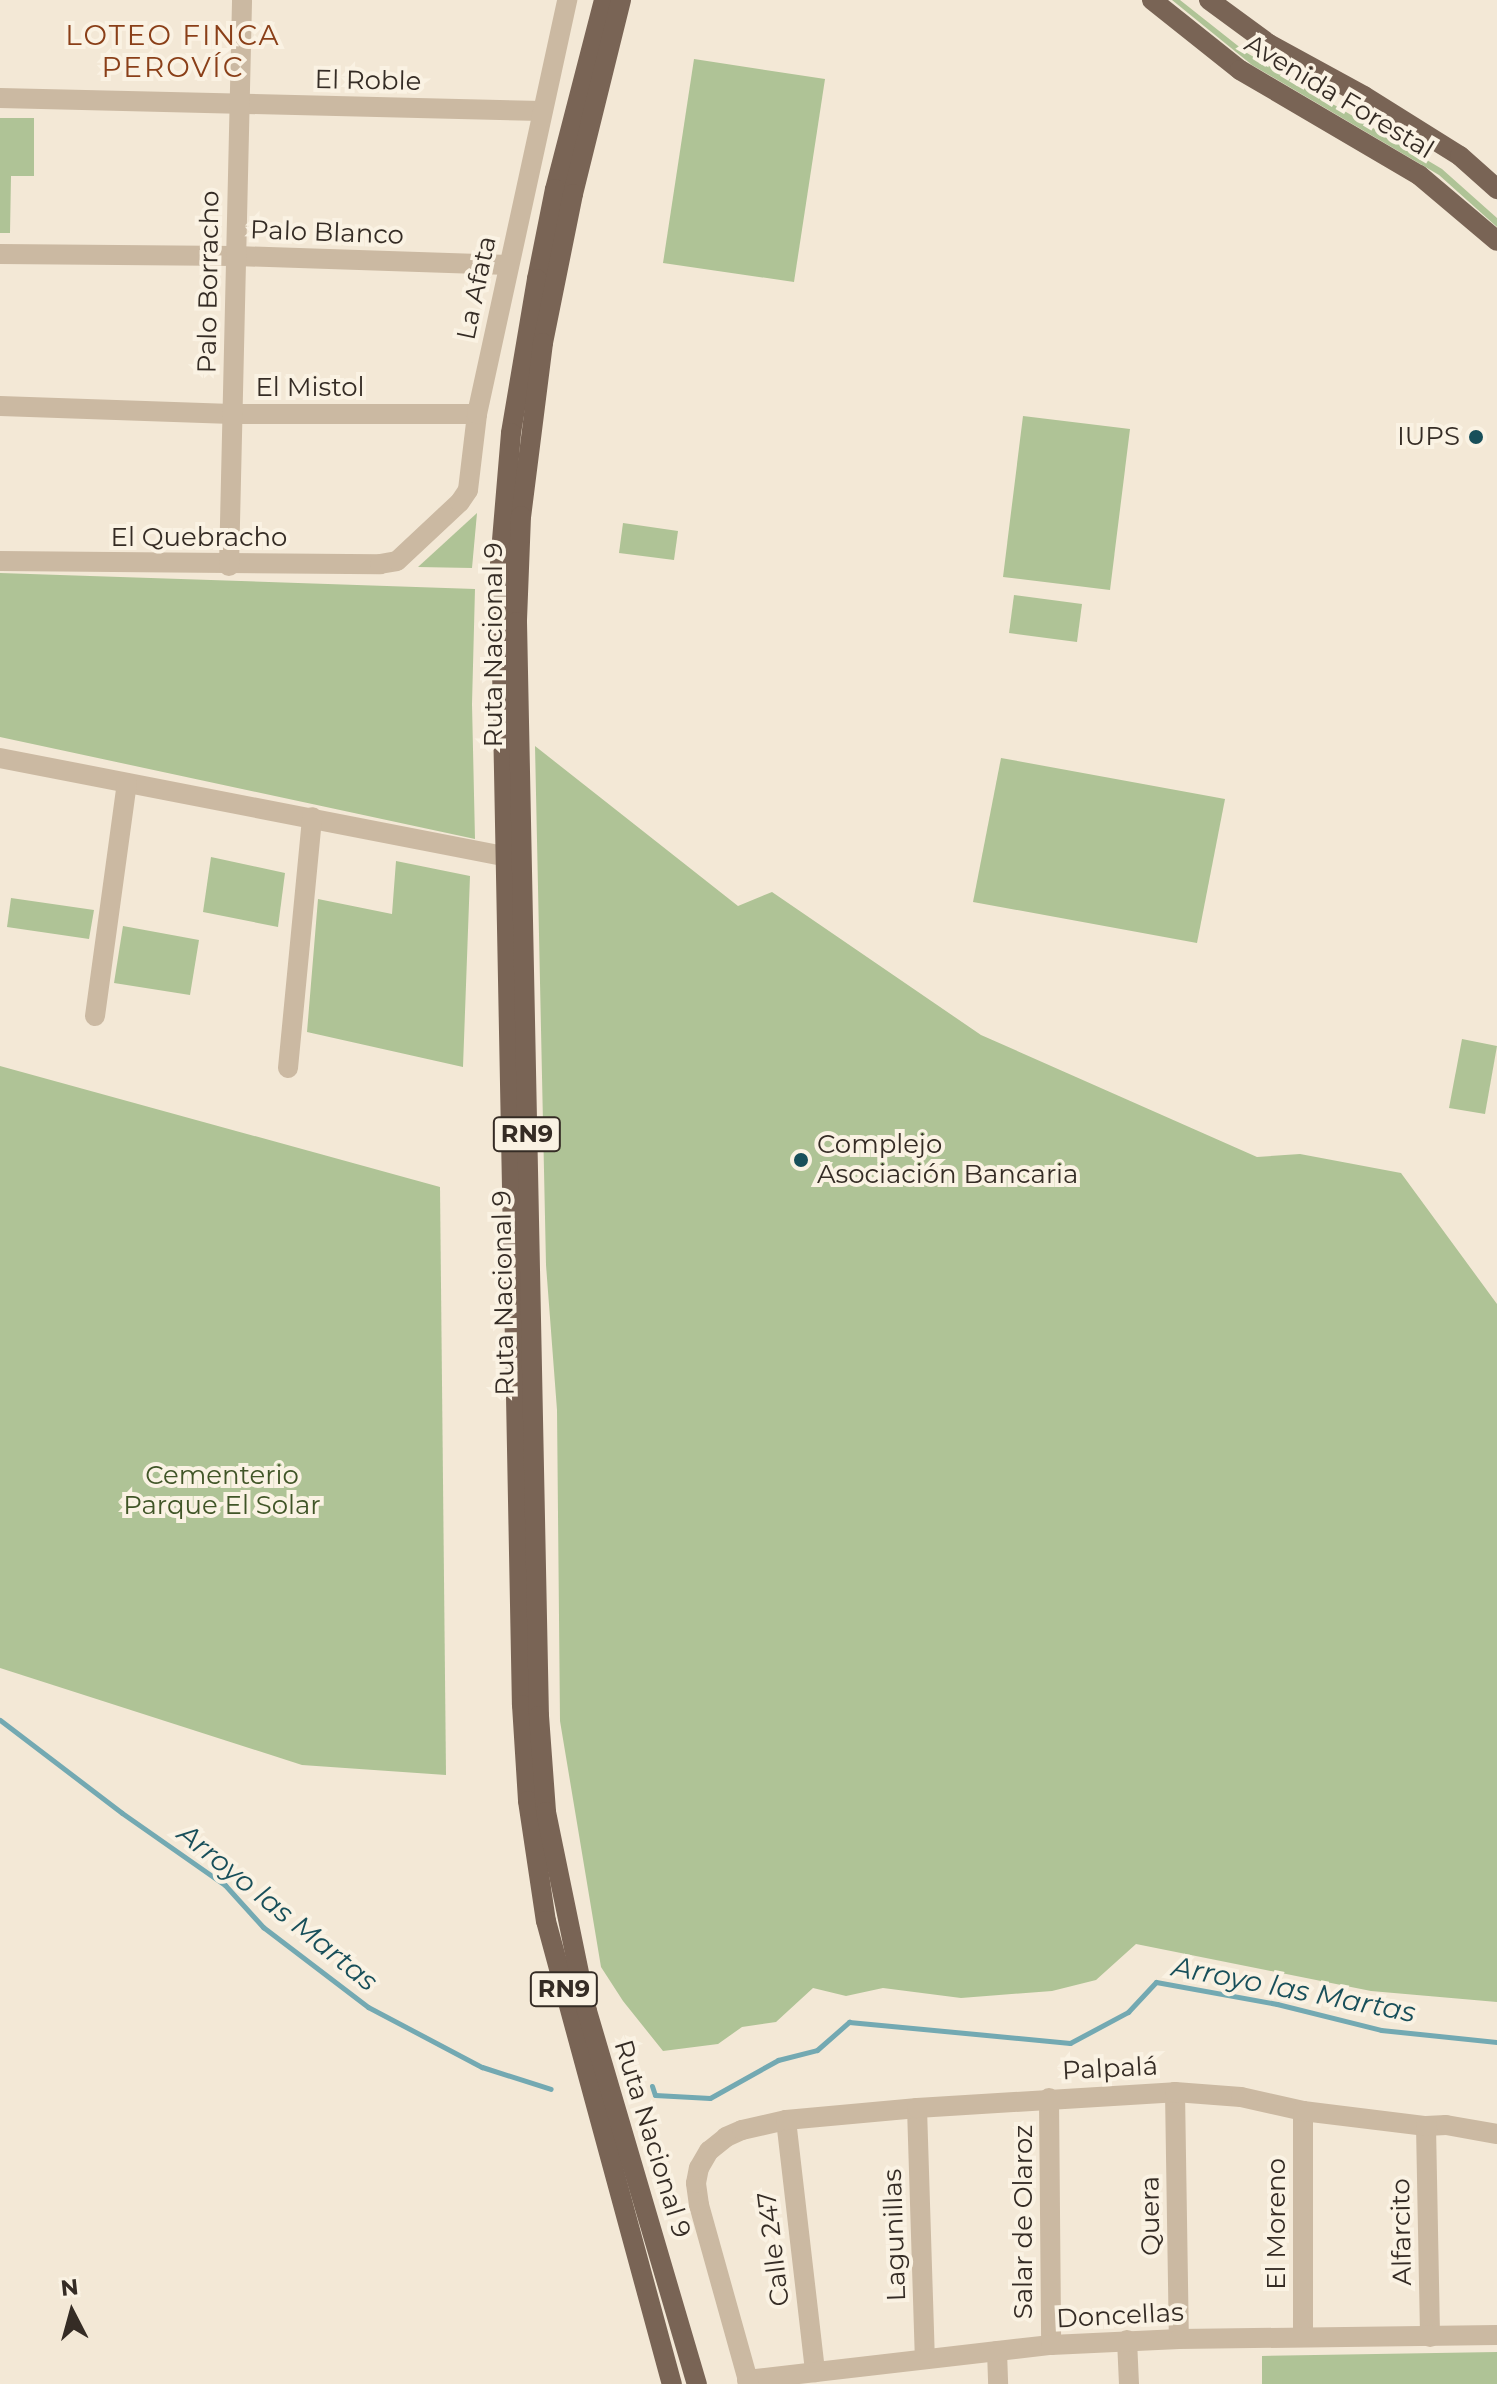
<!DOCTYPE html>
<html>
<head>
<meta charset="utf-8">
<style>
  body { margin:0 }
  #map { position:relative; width:1497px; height:2384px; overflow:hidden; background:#f3e8d6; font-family:Montserrat,sans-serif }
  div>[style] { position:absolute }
  .green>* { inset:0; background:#afc396 }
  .stream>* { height:5px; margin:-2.5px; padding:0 2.5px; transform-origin:2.5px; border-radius:2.5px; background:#73a9b2 }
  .minor>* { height:20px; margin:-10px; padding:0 10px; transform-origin:10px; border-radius:10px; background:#cbb9a2 }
  .major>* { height:20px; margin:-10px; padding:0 10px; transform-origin:10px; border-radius:10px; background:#796455 }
  .dots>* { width:22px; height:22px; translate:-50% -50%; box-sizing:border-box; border:4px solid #faf2e3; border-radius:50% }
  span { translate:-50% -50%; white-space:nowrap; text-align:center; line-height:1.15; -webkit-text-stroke:8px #faf2e3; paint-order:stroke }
  .shield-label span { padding:2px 6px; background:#faf2e3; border:2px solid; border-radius:6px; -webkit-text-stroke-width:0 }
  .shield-label { font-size:24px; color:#352c25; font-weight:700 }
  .street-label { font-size:26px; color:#352c25 }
  .poi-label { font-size:26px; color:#352c25 }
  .right { translate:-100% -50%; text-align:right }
  .left { translate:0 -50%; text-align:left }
  .park-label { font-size:26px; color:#405527 }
  .neighbourhood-label { font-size:28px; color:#8a3f18; letter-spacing:2px }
  .water-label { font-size:28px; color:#184f5a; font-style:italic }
  .north { position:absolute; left:32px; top:2272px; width:80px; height:80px; -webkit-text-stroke:6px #faf2e3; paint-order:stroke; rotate:354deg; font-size:22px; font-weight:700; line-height:32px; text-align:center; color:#352c25 }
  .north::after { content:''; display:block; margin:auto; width:28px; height:36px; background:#352c25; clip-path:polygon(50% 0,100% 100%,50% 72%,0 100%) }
</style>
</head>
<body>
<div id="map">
  <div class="green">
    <div style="clip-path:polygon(1172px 0,1180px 0,1247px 53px,1442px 169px,1497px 218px,1497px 227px,1439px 175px,1252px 65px)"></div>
    <div style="clip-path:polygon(694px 59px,825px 79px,794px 282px,663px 263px)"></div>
    <div style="clip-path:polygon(0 118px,34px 118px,34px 176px,11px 176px,10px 233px,0 233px)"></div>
    <div style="clip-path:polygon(1023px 416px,1130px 429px,1110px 590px,1003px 577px)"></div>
    <div style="clip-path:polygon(477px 513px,472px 568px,418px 567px)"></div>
    <div style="clip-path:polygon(623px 523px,678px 531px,674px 560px,619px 553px)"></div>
    <div style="clip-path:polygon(0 573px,475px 589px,472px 704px,475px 839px,0 737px)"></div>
    <div style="clip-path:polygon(1014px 595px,1082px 604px,1077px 642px,1009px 633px)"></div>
    <div style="clip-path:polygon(535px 746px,738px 906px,772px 892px,981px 1035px,1257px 1157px,1300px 1154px,1401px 1173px,1497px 1304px,1497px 2002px,1371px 1991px,1136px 1944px,1096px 1980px,1052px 1991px,961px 1998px,883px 1988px,846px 1996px,813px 1988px,776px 2022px,742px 2027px,718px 2044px,663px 2051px,623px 2001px,601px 1967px,560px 1721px,557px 1410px,546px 1265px)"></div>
    <div style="clip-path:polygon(1001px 758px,1225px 799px,1197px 943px,973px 902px)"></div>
    <div style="clip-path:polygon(211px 857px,285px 873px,278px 927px,203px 912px)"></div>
    <div style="clip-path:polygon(396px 861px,470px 876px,463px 1067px,307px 1032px,318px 899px,392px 914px)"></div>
    <div style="clip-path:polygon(11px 898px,94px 910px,89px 939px,7px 927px)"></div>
    <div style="clip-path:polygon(123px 926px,199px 940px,190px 995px,114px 983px)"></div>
    <div style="clip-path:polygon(1462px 1039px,1497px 1046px,1485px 1114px,1449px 1108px)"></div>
    <div style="clip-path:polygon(0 1066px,440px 1187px,446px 1775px,302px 1765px,0 1668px)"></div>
    <div style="clip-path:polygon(1497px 2352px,1497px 2384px,1262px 2384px,1262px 2356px)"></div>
  </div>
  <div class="stream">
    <div style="left:0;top:1720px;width:153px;rotate:37.3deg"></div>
    <div style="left:122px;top:1813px;width:126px;rotate:35deg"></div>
    <div style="left:225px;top:1885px;width:57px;rotate:47.9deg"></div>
    <div style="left:263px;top:1927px;width:132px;rotate:37.3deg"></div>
    <div style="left:368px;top:2007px;width:129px;rotate:27.8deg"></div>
    <div style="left:482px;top:2067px;width:72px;rotate:17.7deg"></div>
    <div style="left:652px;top:2086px;width:9px;rotate:72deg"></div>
    <div style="left:655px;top:2095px;width:55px;rotate:3.1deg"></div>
    <div style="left:710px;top:2098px;width:78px;rotate:-29.2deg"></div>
    <div style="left:778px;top:2060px;width:40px;rotate:-14.4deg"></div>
    <div style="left:817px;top:2050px;width:43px;rotate:-41.2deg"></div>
    <div style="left:849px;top:2022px;width:222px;rotate:5.4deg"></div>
    <div style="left:1070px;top:2043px;width:66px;rotate:-28.1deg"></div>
    <div style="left:1128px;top:2012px;width:41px;rotate:-47deg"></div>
    <div style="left:1156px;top:1982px;width:123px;rotate:10.3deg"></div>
    <div style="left:1277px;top:2004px;width:107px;rotate:14deg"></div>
    <div style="left:1381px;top:2030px;width:117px;rotate:5.9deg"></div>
  </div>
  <div class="minor">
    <div style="left:0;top:98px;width:542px;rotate:1.37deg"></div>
    <div style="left:0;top:254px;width:236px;rotate:0.5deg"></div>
    <div style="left:236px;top:256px;width:273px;rotate:1.9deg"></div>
    <div style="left:0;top:406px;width:232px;rotate:2deg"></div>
    <div style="left:232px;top:414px;width:245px"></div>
    <div style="left:0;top:561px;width:380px;rotate:0.5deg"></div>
    <div style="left:380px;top:564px;width:17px;rotate:-10deg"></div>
    <div style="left:397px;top:561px;width:86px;rotate:-43.1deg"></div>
    <div style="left:460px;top:502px;width:14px;rotate:-56deg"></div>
    <div style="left:468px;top:490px;width:77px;rotate:-83.2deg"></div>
    <div style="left:477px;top:414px;width:424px;rotate:-77.7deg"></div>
    <div style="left:229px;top:566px;width:566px;rotate:-88.68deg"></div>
    <div style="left:0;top:758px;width:512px;rotate:11.02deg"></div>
    <div style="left:95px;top:1016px;width:235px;rotate:-82.2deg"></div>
    <div style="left:288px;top:1068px;width:252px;rotate:-84.5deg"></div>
    <div style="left:1175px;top:2092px;width:247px;rotate:89.1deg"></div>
    <div style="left:1049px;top:2098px;width:247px;rotate:89.5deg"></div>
    <div style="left:917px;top:2108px;width:251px;rotate:88.2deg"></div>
    <div style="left:786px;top:2120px;width:254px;rotate:83.4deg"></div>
    <div style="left:1426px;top:2126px;width:211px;rotate:88.9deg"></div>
    <div style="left:1303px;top:2337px;width:226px;rotate:-90deg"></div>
    <div style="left:1127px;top:2340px;width:44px;rotate:87.4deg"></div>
    <div style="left:997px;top:2351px;width:33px;rotate:88deg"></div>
    <div style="left:747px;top:2380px;width:306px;rotate:-6.6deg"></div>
    <div style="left:1051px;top:2345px;width:128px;rotate:-2.7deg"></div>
    <div style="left:1179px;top:2339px;width:318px;rotate:-0.7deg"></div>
    <div style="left:749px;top:2384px;width:186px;rotate:-105.6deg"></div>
    <div style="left:699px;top:2205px;width:22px;rotate:-98deg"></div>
    <div style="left:696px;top:2183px;width:15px;rotate:-79deg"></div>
    <div style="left:699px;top:2168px;width:20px;rotate:-60deg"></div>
    <div style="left:709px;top:2151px;width:22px;rotate:-39deg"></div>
    <div style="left:726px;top:2137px;width:17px;rotate:-24deg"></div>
    <div style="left:742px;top:2130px;width:45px;rotate:-12.8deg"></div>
    <div style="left:786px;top:2120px;width:132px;rotate:-5.2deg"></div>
    <div style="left:917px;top:2108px;width:258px;rotate:-3.5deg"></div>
    <div style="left:1175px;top:2092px;width:66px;rotate:4.3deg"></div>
    <div style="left:1241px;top:2097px;width:64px;rotate:12.7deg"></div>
    <div style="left:1303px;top:2111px;width:124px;rotate:7deg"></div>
    <div style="left:1426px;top:2126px;width:20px;rotate:-3deg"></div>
    <div style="left:1446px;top:2125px;width:52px;rotate:10deg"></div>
  </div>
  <div class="major">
    <div style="left:604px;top:0;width:195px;rotate:104.5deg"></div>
    <div style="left:555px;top:189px;width:92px;rotate:101.3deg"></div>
    <div style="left:537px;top:279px;width:156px;rotate:99.6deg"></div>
    <div style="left:511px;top:433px;width:130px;rotate:94.8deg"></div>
    <div style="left:500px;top:563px;width:1142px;rotate:88.9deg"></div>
    <div style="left:522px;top:1705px;width:96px;rotate:86.4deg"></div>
    <div style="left:528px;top:1801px;width:121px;rotate:81.5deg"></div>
    <div style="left:546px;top:1921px;width:480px;rotate:74.8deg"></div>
    <div style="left:621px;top:0;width:200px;rotate:103.9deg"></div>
    <div style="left:573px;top:194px;width:152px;rotate:101.4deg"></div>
    <div style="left:543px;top:343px;width:174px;rotate:97.2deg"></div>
    <div style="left:521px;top:516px;width:106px;rotate:92.2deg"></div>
    <div style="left:517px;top:622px;width:1094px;rotate:88.85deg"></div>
    <div style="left:539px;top:1716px;width:96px;rotate:85.8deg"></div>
    <div style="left:546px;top:1812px;width:203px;rotate:78.4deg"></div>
    <div style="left:587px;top:2011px;width:389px;rotate:73.6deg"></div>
    <div style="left:1152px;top:0;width:112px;rotate:38.5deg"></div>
    <div style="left:1240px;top:70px;width:208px;rotate:30.4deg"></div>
    <div style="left:1419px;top:175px;width:102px;rotate:40.2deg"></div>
    <div style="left:1209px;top:0;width:74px;rotate:36.3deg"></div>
    <div style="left:1269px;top:44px;width:108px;rotate:28.7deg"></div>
    <div style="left:1364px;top:96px;width:113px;rotate:32deg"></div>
    <div style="left:1460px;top:156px;width:50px;rotate:41.7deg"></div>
  </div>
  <div class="dots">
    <div style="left:1476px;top:437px;background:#184f5a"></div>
    <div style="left:801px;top:1160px;background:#184f5a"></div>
  </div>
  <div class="shield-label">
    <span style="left:527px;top:1134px">RN9</span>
    <span style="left:564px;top:1989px">RN9</span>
  </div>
  <div class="street-label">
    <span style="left:368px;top:81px;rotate:1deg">El Roble</span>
    <span style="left:1339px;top:97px;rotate:31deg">Avenida Forestal</span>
    <span style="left:327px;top:233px;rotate:2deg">Palo Blanco</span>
    <span style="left:209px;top:282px;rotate:-89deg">Palo Borracho</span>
    <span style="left:477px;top:288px;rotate:-78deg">La Afata</span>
    <span style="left:310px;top:388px">El Mistol</span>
    <span style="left:199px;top:538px">El Quebracho</span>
    <span style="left:494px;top:645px;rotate:-90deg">Ruta Nacional 9</span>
    <span style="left:504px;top:1293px;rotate:-91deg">Ruta Nacional 9</span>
    <span style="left:1110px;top:2069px;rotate:-3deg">Palpalá</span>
    <span style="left:652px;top:2139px;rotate:73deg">Ruta Nacional 9</span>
    <span style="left:1151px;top:2216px;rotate:-91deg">Quera</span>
    <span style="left:1024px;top:2222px;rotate:-90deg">Salar de Olaroz</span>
    <span style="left:1277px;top:2224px;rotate:-90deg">El Moreno</span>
    <span style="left:1402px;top:2232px;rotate:-91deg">Alfarcito</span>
    <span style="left:895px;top:2235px;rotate:-92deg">Lagunillas</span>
    <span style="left:774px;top:2249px;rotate:-97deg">Calle 247</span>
    <span style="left:1120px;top:2316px;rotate:-3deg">Doncellas</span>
  </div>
  <div class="poi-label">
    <span class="right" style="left:1460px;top:437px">IUPS</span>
    <span class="left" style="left:817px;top:1160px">Complejo<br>Asociación Bancaria</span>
  </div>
  <div class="park-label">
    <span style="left:222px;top:1491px">Cementerio<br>Parque El Solar</span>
  </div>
  <div class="neighbourhood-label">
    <span style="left:173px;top:51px">LOTEO FINCA<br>PEROVÍC</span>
  </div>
  <div class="water-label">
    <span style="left:278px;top:1907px;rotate:39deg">Arroyo las Martas</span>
    <span style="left:1294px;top:1989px;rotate:11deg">Arroyo las Martas</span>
  </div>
  <div class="north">N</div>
</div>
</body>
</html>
